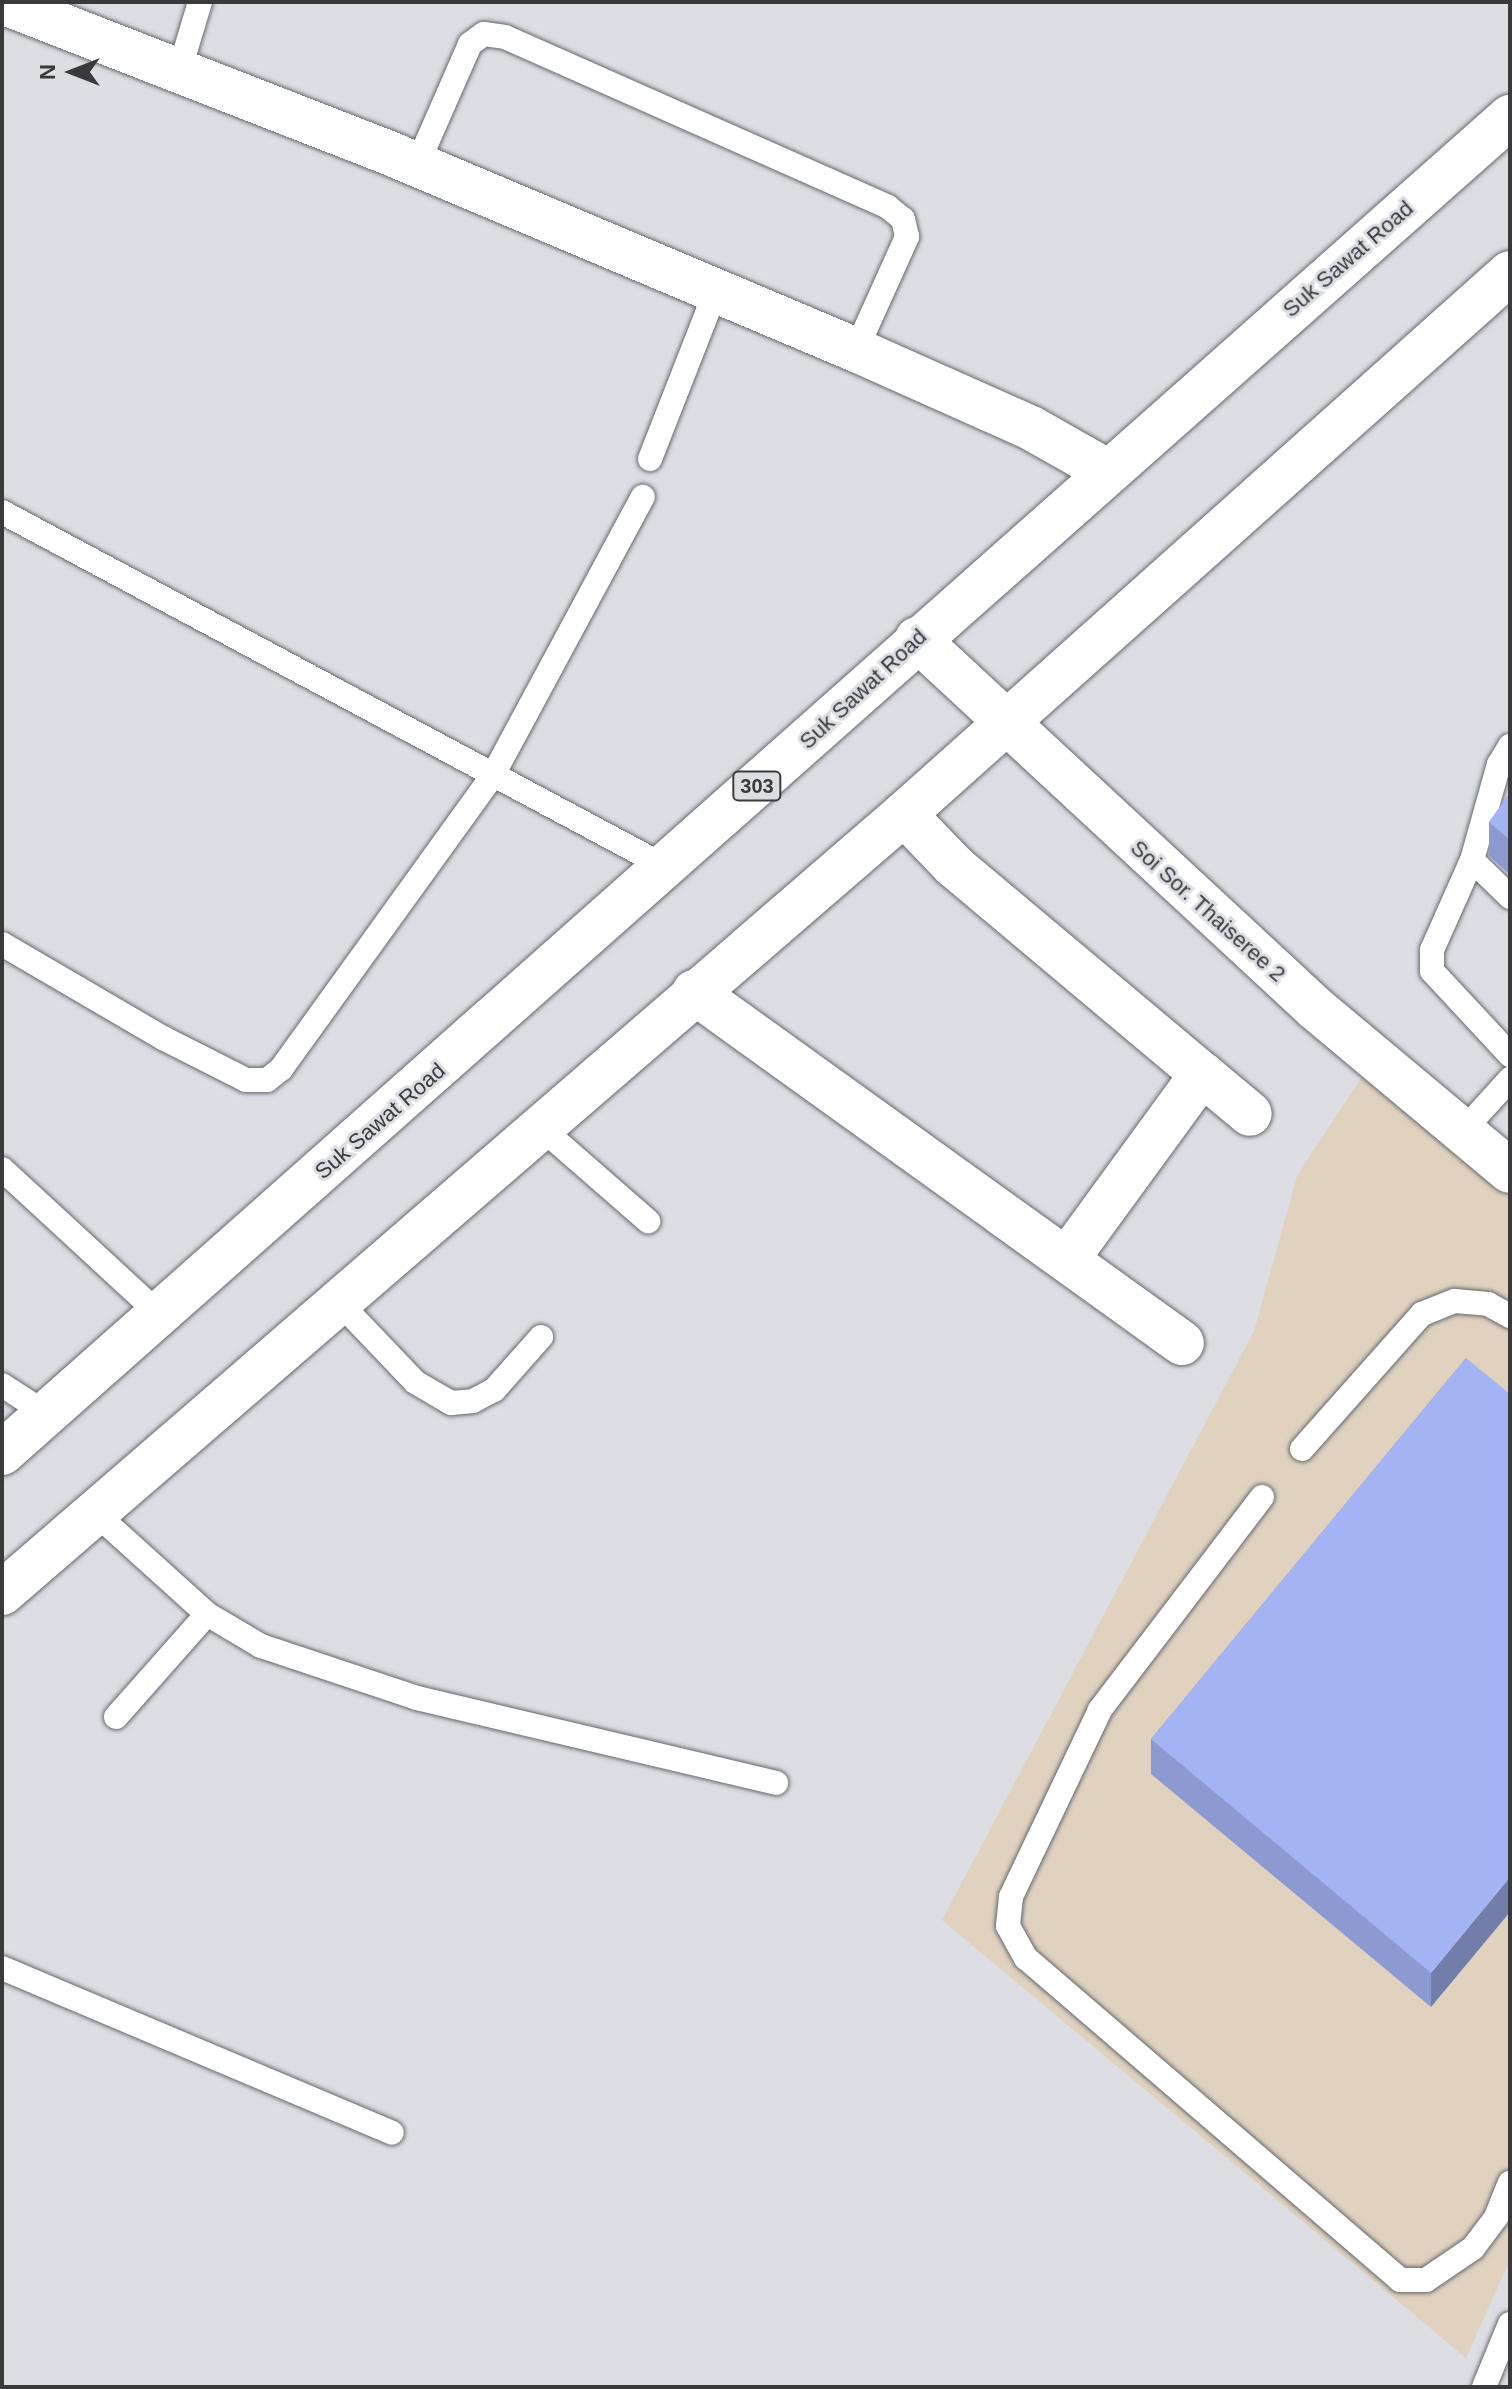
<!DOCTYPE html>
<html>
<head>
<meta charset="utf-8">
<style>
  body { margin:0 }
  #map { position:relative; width:1512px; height:2389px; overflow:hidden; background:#dcdee4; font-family:Helvetica,sans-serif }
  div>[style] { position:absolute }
  .industrial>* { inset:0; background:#e0d2bf }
  .roads { filter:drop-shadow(0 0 2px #66686e) drop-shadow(0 0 2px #66686e) }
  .lane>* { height:24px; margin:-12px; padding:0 12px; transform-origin:12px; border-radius:12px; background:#fff }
  .street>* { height:44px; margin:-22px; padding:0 22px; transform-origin:22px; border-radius:22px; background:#fff }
  .primary>* { height:44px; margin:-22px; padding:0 22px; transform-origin:22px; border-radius:22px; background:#fff }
  .wall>* { inset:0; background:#8d9ad1 }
  .shaded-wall>* { inset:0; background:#737daa }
  .building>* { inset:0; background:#a4b3f3 }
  span { translate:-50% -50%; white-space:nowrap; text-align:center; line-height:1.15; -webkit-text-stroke:6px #dcdee4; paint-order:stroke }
  .shield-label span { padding:2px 6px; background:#dcdee4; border:2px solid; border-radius:6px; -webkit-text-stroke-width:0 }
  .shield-label { font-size:20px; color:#3a3a3d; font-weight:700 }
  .street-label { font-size:22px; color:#3a3a3d }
  .frame { position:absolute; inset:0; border:4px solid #3a3a3d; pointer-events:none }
  .north { position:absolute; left:32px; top:32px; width:80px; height:80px; -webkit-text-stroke:6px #dcdee4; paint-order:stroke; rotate:270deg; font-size:22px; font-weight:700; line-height:32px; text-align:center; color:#3a3a3d }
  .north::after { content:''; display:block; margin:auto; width:28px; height:36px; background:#3a3a3d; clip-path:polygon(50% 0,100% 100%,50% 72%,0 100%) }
</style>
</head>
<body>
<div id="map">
  <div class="industrial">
    <div style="clip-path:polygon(1367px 1069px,1510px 1188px,1510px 2260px,1466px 2358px,942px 1920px,1254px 1331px,1297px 1176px)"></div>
  </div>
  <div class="roads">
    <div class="lane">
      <div style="left:179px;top:72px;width:73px;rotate:-73.3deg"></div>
      <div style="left:417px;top:165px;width:132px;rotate:-66.3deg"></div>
      <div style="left:470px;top:44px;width:17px;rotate:-36deg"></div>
      <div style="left:484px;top:34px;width:21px;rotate:8deg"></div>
      <div style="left:505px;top:37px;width:419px;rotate:23.9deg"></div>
      <div style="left:888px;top:207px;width:19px;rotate:39deg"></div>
      <div style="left:903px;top:219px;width:18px;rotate:77deg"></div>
      <div style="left:907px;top:237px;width:124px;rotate:114.3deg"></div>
      <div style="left:650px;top:459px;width:180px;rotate:-68.6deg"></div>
      <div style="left:2px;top:512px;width:755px;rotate:28.13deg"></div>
      <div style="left:1510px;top:746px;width:21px;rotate:121deg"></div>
      <div style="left:1499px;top:764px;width:100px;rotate:105.7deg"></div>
      <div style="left:1472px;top:860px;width:53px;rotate:44.2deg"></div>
      <div style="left:1472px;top:860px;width:98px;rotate:114deg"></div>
      <div style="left:1432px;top:950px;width:21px;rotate:90deg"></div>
      <div style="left:1432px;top:971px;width:115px;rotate:47.1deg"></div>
      <div style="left:2px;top:944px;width:186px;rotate:30.3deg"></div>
      <div style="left:163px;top:1038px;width:93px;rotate:26.8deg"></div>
      <div style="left:246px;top:1080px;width:21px"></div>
      <div style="left:267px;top:1080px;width:18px;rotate:-38deg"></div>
      <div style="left:281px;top:1069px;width:362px;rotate:-54.2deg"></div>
      <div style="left:493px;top:775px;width:316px;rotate:-61.7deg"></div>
      <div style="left:539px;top:1126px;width:145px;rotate:41.1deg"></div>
      <div style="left:1462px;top:1132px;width:72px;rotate:-47.8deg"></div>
      <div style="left:2px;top:1169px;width:215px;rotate:42.7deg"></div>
      <div style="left:337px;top:1300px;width:113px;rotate:46.4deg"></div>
      <div style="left:415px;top:1382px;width:42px;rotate:30.3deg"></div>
      <div style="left:451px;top:1403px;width:22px;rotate:-5deg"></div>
      <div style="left:473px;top:1401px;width:24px;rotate:-28deg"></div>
      <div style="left:494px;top:1390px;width:71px;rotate:-48.4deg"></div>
      <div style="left:2px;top:1385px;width:54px;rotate:32.8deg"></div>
      <div style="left:1302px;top:1449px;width:181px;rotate:-48.4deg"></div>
      <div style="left:1422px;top:1314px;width:35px;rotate:-22deg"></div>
      <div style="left:1455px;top:1301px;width:33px;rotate:5deg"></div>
      <div style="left:1488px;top:1304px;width:25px;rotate:29deg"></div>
      <div style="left:1262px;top:1497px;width:268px;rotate:127.3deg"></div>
      <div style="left:1100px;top:1710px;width:207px;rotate:115.5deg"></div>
      <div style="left:1011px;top:1897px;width:29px;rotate:96deg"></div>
      <div style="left:1008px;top:1926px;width:37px;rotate:61deg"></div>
      <div style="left:1026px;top:1958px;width:494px;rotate:40.7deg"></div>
      <div style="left:1400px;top:2280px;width:26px"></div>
      <div style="left:1426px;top:2280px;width:57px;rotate:-34.2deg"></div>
      <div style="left:1473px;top:2248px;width:39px;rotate:-53deg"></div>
      <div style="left:1496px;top:2217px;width:37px;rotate:-68deg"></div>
      <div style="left:93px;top:1511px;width:154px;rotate:42.1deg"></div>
      <div style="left:207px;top:1614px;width:63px;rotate:30.7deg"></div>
      <div style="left:261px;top:1646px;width:164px;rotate:18.4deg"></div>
      <div style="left:417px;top:1698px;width:369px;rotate:13.3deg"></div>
      <div style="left:116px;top:1717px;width:137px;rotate:-48.5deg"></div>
      <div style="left:2px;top:1968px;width:423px;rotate:22.9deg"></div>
      <div style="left:1484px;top:2387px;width:68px;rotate:-67.6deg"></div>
    </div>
    <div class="street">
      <div style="left:2px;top:2px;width:421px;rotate:21.3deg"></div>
      <div style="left:394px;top:155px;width:501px;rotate:22.88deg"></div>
      <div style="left:856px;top:350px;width:192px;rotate:24deg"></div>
      <div style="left:1031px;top:428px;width:87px;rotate:29.5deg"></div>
      <div style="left:917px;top:639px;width:543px;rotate:42.83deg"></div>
      <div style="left:1315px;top:1008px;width:254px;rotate:39.9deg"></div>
      <div style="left:904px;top:814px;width:72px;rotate:46.1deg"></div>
      <div style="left:954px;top:866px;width:324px;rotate:40deg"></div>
      <div style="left:1202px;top:1074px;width:229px;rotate:126.1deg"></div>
      <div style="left:694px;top:992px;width:601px;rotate:35.73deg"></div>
      <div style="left:1202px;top:1074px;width:62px;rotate:39.8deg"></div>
    </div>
    <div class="primary">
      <div style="left:2px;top:1453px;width:2015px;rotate:-41.54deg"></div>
      <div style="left:2px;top:1593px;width:1192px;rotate:-40.82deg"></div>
      <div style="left:904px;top:814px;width:812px;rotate:-41.76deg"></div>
    </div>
  </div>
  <div class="wall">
    <div style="clip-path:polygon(1510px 793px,1510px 875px,1489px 856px,1489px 822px)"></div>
    <div style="clip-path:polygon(1466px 1358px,1431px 2007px,1151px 1774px,1151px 1739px)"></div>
  </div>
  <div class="shaded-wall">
    <div style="clip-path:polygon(1510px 1877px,1510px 1912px,1431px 2007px,1431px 1973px)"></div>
  </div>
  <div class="building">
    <div style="clip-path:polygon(1510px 793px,1510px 840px,1489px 822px)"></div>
    <div style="clip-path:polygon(1466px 1358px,1510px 1394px,1510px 1877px,1431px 1973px,1151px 1739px)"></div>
  </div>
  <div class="shield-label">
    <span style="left:757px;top:786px">303</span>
  </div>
  <div class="street-label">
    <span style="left:1348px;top:259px;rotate:-41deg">Suk Sawat Road</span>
    <span style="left:863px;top:689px;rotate:-43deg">Suk Sawat Road</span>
    <span style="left:1208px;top:911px;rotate:42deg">Soi Sor. Thaiseree 2</span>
    <span style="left:380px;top:1121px;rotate:-41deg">Suk Sawat Road</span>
  </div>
  <div class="frame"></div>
  <div class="north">N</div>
</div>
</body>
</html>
